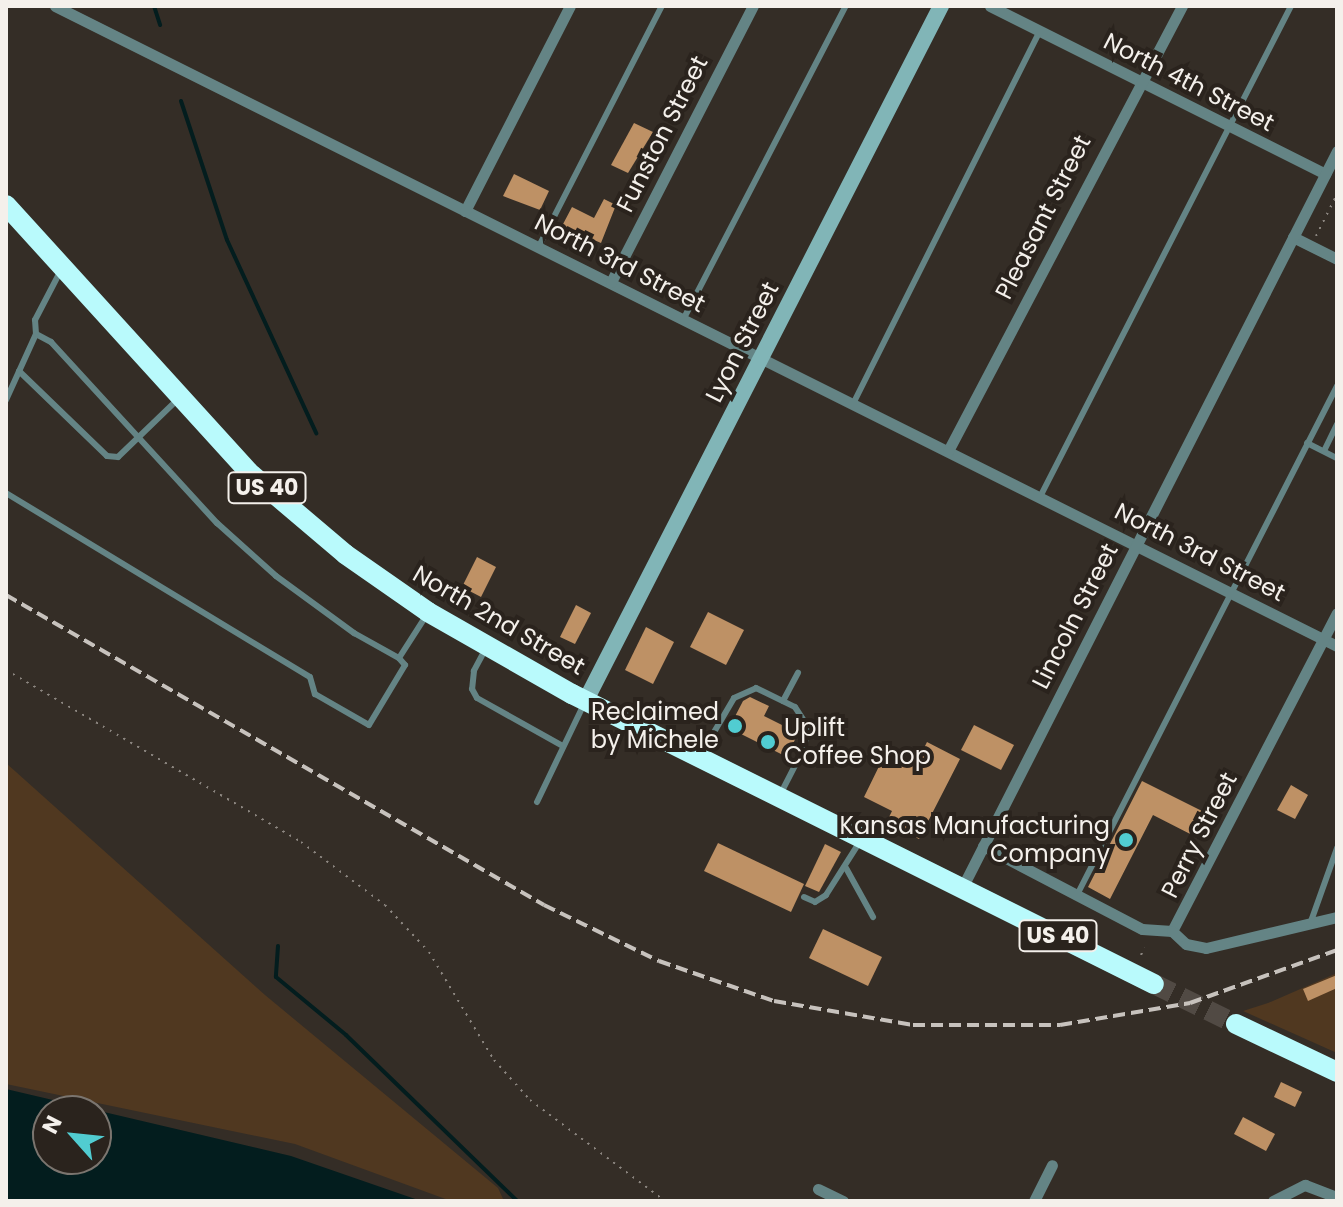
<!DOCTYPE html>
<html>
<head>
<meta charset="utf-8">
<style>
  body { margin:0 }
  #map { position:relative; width:1343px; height:1207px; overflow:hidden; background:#342d26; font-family:Poppins,sans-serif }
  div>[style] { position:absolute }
  .green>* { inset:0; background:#503820 }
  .water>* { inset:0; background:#031d1e }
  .stream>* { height:4px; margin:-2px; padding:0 2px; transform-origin:2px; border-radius:2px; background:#031d1e }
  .building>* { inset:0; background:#be9165 }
  .highway-tunnel>* { height:20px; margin-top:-10px; transform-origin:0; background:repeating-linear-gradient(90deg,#514a44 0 20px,transparent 0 30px) }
  .path>* { height:2px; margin-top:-1px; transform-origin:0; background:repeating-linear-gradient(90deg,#8c8680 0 2px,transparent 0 8px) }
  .lane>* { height:6px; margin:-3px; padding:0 3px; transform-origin:3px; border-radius:3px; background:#648485 }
  .street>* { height:11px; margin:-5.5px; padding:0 5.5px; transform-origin:5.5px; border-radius:5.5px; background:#648485 }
  .secondary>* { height:16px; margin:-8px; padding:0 8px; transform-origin:8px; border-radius:8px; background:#81b5b7 }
  .highway>* { height:20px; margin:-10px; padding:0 10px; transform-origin:10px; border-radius:10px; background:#b9fafc }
  .rail>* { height:4px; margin-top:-2px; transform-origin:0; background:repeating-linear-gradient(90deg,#c7c2bd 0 12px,transparent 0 18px) }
  .dots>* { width:22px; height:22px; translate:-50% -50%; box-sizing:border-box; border:4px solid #2a231d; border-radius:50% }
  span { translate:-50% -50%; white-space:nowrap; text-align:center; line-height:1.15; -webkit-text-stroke:8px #2a231d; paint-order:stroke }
  .shield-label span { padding:2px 6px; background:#2a231d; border:2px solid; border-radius:6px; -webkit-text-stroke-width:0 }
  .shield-label { font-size:22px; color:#f4f0eb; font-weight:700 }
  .street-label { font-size:24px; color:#f4f0eb }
  .poi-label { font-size:24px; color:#f4f0eb }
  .right { translate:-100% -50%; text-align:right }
  .left { translate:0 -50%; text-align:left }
  .frame { position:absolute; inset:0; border:8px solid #f4f0eb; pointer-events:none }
  .north { position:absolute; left:32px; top:1095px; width:80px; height:80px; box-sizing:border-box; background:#2a231d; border:2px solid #7b756f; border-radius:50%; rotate:297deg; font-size:22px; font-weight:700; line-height:32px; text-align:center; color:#f4f0eb }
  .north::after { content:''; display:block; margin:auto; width:28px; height:36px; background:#51ccd1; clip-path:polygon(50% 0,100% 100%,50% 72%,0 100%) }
</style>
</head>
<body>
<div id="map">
  <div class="green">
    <div style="clip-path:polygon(6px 763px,265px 995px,498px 1188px,504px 1201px,451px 1201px,295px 1144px,6px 1084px)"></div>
    <div style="clip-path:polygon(1337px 973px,1337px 1053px,1243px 1011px,1268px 1003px)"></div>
  </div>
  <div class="water">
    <div style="clip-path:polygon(evenodd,6px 1089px,291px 1156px,421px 1201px,6px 1201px,6px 1089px,48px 1111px,96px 1111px,96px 1159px,48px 1159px,48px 1111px)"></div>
  </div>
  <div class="stream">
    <div style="left:154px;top:6px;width:20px;rotate:72deg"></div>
    <div style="left:181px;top:101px;width:146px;rotate:71.7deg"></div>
    <div style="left:227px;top:240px;width:213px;rotate:65.2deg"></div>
    <div style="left:278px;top:946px;width:31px;rotate:94deg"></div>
    <div style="left:276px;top:977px;width:91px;rotate:39.6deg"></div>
    <div style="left:346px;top:1035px;width:238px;rotate:44.1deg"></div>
  </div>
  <div class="building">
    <div style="clip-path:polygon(634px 123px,653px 132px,628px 173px,611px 165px)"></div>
    <div style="clip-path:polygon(514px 174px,549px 191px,540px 210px,503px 196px)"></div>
    <div style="clip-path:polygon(604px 199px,616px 205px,601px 243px,562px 226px,572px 207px,594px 218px)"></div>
    <div style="clip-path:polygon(477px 557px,496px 567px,481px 597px,462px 587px)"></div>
    <div style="clip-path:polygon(576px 605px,591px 613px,575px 644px,560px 637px)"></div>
    <div style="clip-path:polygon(708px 612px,744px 630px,726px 665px,690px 647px)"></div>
    <div style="clip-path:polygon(646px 627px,674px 642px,653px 684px,625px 670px)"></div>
    <div style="clip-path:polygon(750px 697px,769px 706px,764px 716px,798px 733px,787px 757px,729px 728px,743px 701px)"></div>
    <div style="clip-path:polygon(974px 725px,1014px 745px,1001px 770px,961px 750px)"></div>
    <div style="clip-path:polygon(927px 742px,960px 759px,919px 839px,886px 823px,892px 811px,864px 797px,887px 750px,916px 764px)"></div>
    <div style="clip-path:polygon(1142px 781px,1212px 816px,1200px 839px,1153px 815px,1110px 899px,1088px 887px)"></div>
    <div style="clip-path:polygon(1291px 785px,1308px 795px,1295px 819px,1277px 810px)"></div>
    <div style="clip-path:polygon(718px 843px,804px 884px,791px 912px,704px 871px)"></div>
    <div style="clip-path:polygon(825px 844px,841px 852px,819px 892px,805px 886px)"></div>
    <div style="clip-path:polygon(823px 929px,882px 957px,868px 986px,809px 958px)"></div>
    <div style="clip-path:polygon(1337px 975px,1337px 988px,1308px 1001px,1303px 989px)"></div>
    <div style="clip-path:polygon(1281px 1082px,1302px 1092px,1295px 1107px,1274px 1097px)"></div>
    <div style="clip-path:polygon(1243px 1117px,1275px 1134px,1266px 1151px,1234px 1134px)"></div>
  </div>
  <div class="highway-tunnel">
    <div style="left:1154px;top:984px;width:91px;rotate:26deg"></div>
  </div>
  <div class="path">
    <div style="left:1316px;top:236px;width:47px;rotate:-63.4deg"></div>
    <div style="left:6px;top:670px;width:341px;rotate:30.2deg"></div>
    <div style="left:301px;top:842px;width:105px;rotate:36.9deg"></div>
    <div style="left:385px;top:905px;width:64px;rotate:46.9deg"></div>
    <div style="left:429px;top:952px;width:126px;rotate:59deg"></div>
    <div style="left:494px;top:1060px;width:54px;rotate:48deg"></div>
    <div style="left:530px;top:1100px;width:169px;rotate:36.8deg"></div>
    <div style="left:1141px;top:955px;width:8px;rotate:-67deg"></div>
  </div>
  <div class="lane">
    <div style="left:539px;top:246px;width:270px;rotate:-62.9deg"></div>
    <div style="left:684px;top:318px;width:352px;rotate:-62.6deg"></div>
    <div style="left:36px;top:334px;width:17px;rotate:28deg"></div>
    <div style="left:51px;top:342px;width:246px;rotate:47.5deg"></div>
    <div style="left:217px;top:523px;width:79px;rotate:41.9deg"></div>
    <div style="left:276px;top:576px;width:97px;rotate:36.2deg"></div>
    <div style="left:354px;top:633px;width:51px;rotate:29.1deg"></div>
    <div style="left:19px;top:371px;width:122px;rotate:44deg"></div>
    <div style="left:107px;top:456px;width:11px;rotate:5deg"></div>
    <div style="left:118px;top:457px;width:83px;rotate:-44deg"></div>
    <div style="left:6px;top:400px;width:72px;rotate:-65.6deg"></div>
    <div style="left:36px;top:334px;width:14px;rotate:-94deg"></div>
    <div style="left:35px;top:320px;width:54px;rotate:-62.5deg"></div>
    <div style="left:853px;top:404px;width:416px;rotate:-63.4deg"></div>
    <div style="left:1307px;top:443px;width:34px;rotate:27deg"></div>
    <div style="left:1324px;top:451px;width:30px;rotate:-64deg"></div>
    <div style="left:6px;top:493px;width:355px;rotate:31.2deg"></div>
    <div style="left:310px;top:677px;width:18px;rotate:74deg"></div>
    <div style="left:315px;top:694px;width:62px;rotate:29.9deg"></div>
    <div style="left:369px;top:725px;width:70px;rotate:-59deg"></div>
    <div style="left:405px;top:665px;width:9px;rotate:-131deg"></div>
    <div style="left:399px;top:658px;width:50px;rotate:-57.3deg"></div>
    <div style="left:1040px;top:497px;width:551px;rotate:-62.92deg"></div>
    <div style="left:486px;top:648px;width:26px;rotate:118deg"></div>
    <div style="left:474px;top:671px;width:18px;rotate:96deg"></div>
    <div style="left:472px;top:689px;width:10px;rotate:61deg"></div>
    <div style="left:477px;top:698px;width:98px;rotate:29.2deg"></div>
    <div style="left:783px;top:701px;width:32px;rotate:-62deg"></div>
    <div style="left:700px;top:756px;width:67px;rotate:-59.6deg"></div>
    <div style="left:734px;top:698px;width:24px;rotate:-24deg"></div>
    <div style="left:756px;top:688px;width:43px;rotate:26deg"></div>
    <div style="left:795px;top:707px;width:24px;rotate:57deg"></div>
    <div style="left:808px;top:727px;width:21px;rotate:101deg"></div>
    <div style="left:804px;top:748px;width:51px;rotate:117.1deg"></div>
    <div style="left:537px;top:802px;width:109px;rotate:-64.4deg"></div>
    <div style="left:846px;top:868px;width:56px;rotate:61.1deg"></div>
    <div style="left:1077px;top:895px;width:572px;rotate:-62.94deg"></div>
    <div style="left:804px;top:897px;width:12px;rotate:24deg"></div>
    <div style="left:815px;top:902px;width:13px;rotate:-32deg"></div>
    <div style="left:826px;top:895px;width:62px;rotate:-57.6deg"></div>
    <div style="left:1310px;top:924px;width:81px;rotate:-70.4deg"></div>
  </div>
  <div class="street">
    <div style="left:55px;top:6px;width:1433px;rotate:26.53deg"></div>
    <div style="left:990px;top:6px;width:375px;rotate:26.6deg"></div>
    <div style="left:465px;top:211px;width:230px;rotate:-62.9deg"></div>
    <div style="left:1293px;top:237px;width:49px;rotate:26.6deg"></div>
    <div style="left:611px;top:282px;width:310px;rotate:-62.8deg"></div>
    <div style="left:948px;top:451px;width:503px;rotate:-62.26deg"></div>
    <div style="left:983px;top:846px;width:179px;rotate:27.6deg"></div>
    <div style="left:1142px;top:929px;width:30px;rotate:4deg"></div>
    <div style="left:1172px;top:931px;width:358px;rotate:-62.6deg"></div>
    <div style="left:962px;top:888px;width:827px;rotate:-63.03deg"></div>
    <div style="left:1172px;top:931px;width:19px;rotate:43deg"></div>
    <div style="left:1186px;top:944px;width:20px;rotate:11deg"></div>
    <div style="left:1206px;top:948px;width:135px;rotate:-13.3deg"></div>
    <div style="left:818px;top:1189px;width:28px;rotate:26deg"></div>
    <div style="left:1034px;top:1201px;width:40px;rotate:-63.4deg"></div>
    <div style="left:1273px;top:1201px;width:36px;rotate:-27deg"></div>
    <div style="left:1305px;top:1185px;width:34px;rotate:21deg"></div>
  </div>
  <div class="secondary">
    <div style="left:586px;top:700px;width:780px;rotate:-62.91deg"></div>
  </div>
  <div class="highway">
    <div style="left:6px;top:205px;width:365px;rotate:47.7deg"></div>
    <div style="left:252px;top:475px;width:122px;rotate:40.3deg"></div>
    <div style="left:345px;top:554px;width:101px;rotate:34.9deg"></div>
    <div style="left:428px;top:612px;width:166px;rotate:29.7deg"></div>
    <div style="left:572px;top:694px;width:650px;rotate:26.49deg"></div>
    <div style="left:1236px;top:1024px;width:112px;rotate:25.4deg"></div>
  </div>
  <div class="rail">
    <div style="left:6px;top:595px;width:621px;rotate:29.95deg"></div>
    <div style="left:544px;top:905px;width:128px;rotate:26deg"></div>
    <div style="left:659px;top:961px;width:122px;rotate:19.2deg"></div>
    <div style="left:774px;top:1001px;width:141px;rotate:9.8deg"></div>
    <div style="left:913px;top:1025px;width:147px"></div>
    <div style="left:1060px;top:1025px;width:132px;rotate:-9.6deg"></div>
    <div style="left:1190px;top:1003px;width:156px;rotate:-19.8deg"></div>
  </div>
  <div class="dots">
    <div style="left:735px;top:726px;background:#51ccd1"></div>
    <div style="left:768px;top:742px;background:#51ccd1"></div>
    <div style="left:1126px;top:840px;background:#51ccd1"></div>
  </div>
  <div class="shield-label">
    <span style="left:267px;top:488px">US 40</span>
    <span style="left:1058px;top:936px">US 40</span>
  </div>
  <div class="street-label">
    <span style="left:1189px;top:82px;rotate:27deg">North 4th Street</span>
    <span style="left:662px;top:134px;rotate:-63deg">Funston Street</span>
    <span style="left:1043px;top:217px;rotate:-63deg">Pleasant Street</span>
    <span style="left:620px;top:263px;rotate:27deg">North 3rd Street</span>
    <span style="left:742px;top:342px;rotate:-63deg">Lyon Street</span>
    <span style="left:1200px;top:552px;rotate:27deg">North 3rd Street</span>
    <span style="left:1075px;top:616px;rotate:-63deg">Lincoln Street</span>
    <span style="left:499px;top:620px;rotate:30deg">North 2nd Street</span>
    <span style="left:1199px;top:835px;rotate:-63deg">Perry Street</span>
  </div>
  <div class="poi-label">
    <span class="right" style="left:719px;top:726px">Reclaimed<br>by Michele</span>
    <span class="left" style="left:784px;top:742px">Uplift<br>Coffee Shop</span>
    <span class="right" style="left:1110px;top:840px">Kansas Manufacturing<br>Company</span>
  </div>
  <div class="frame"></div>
  <div class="north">N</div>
</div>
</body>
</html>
